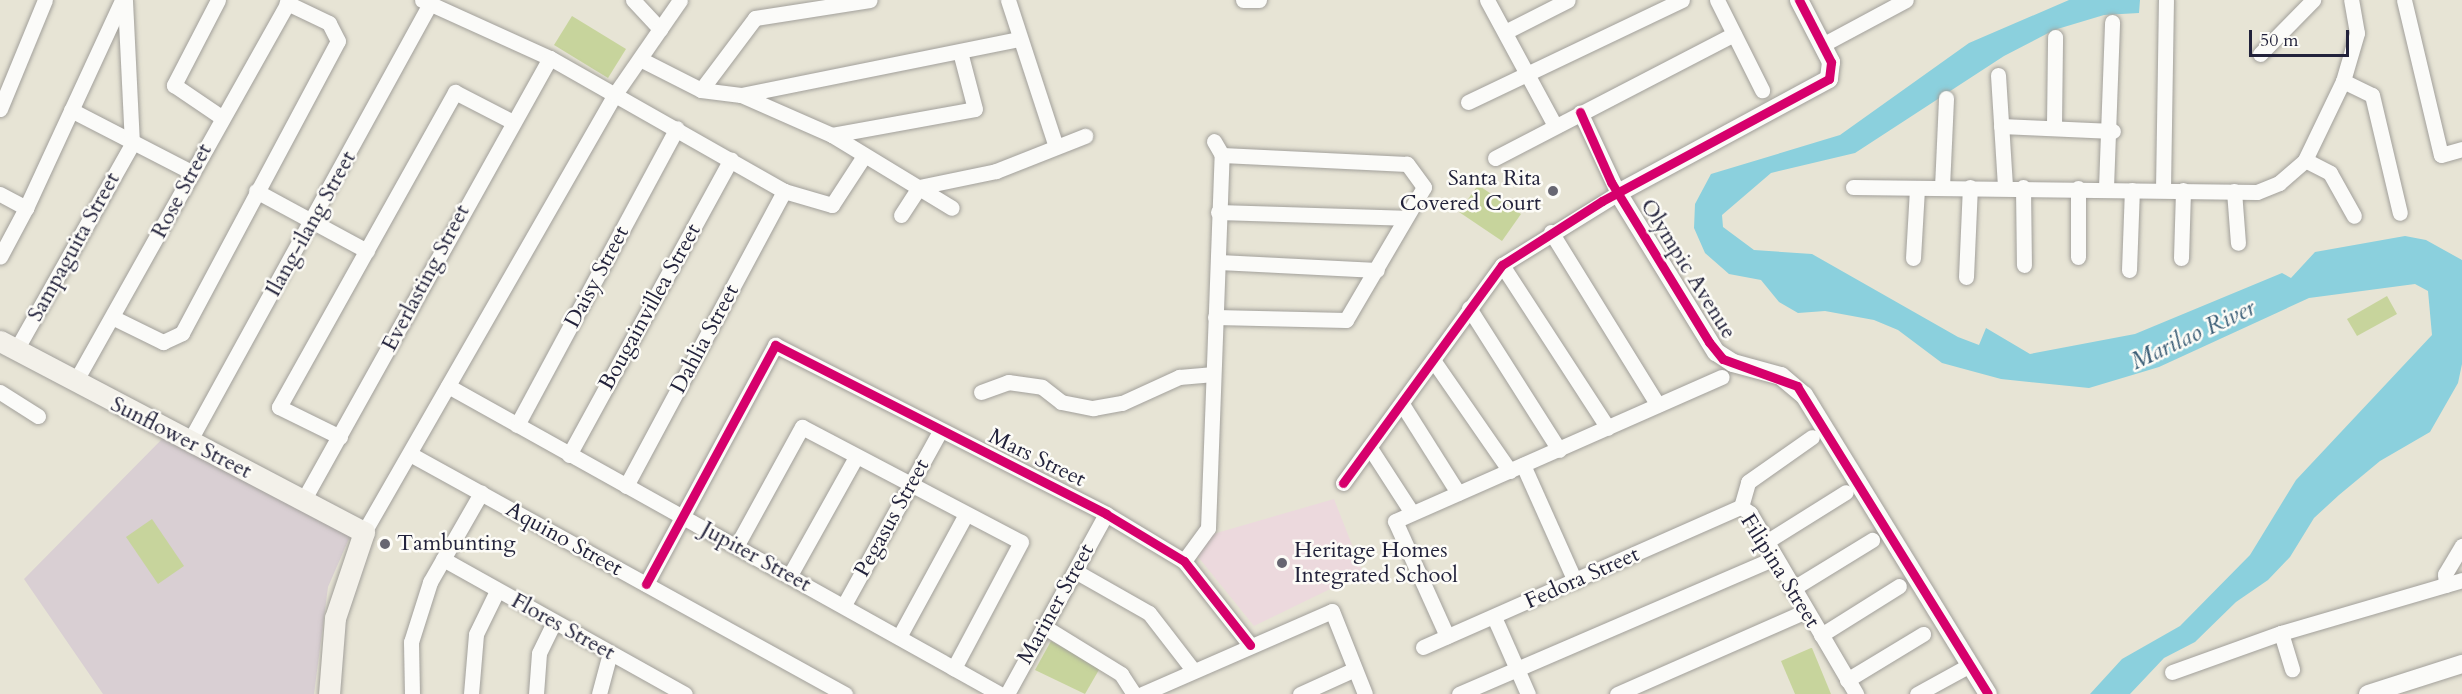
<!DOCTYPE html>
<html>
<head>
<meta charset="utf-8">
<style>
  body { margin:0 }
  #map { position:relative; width:2462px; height:694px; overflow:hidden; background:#e7e4d5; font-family:Cardo,serif }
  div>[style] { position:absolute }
  .built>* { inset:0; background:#ecd9dd }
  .industrial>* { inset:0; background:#d9cfd3 }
  .green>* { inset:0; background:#c7d49c }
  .water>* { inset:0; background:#8bd0dd }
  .roads { filter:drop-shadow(0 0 2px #a2a09b) drop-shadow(0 0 2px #a2a09b) }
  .minor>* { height:15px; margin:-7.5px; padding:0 7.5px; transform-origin:7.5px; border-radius:7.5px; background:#fbfbf9 }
  .tertiary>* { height:18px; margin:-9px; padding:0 9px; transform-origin:9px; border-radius:9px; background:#fbfbf9 }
  .secondary>* { height:21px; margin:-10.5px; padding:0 10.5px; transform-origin:10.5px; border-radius:10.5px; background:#f3f1ea }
  .cycleway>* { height:9px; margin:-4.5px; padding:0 4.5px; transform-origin:4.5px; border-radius:4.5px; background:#d6006c }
  .dots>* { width:16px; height:16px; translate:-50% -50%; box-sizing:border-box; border:3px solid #fdfcf7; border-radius:50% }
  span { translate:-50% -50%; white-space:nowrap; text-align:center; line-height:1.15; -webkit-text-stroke:5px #fdfcf7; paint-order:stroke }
  .poi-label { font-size:22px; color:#22223b }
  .right { translate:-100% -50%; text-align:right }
  .left { translate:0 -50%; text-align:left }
  .street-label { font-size:22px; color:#22223b }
  .water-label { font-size:24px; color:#395c75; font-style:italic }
  .scale { position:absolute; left:2249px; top:30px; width:100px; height:27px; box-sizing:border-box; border:3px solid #22223b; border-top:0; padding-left:8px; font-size:18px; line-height:21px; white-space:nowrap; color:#22223b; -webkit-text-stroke:4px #fdfcf7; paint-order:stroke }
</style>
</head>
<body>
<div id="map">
  <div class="built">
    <div style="clip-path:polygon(1334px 499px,1363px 573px,1254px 626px,1195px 553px,1213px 534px)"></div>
  </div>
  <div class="industrial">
    <div style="clip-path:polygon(166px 435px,351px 534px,328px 587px,314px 694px,103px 694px,24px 579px)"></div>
  </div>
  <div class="green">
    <div style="clip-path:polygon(572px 16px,626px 49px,608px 78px,554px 45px)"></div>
    <div style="clip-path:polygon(1478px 185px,1521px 214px,1502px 241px,1459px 212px)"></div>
    <div style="clip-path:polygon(2387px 296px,2397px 314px,2357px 336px,2347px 319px)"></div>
    <div style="clip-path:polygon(152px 519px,184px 566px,158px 584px,126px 537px)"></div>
    <div style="clip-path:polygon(1051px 641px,1100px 668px,1085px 694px,1035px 670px)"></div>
    <div style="clip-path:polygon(1811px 648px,1812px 648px,1831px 694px,1795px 694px,1781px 661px)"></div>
  </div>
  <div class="water">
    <div style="clip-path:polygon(2069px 0,2140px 0,2139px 13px,2104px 15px,2054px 30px,2004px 56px,1855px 153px,1771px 173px,1722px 215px,1723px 227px,1754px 250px,1812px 254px,1958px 337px,1979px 345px,1986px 328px,2030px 354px,2135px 334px,2282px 273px,2291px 278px,2315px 252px,2405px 236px,2426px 240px,2462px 260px,2462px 364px,2458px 383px,2430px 432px,2380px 461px,2339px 495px,2314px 518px,2290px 557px,2268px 580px,2236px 602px,2195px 642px,2164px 658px,2130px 694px,2090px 694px,2122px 659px,2180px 626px,2250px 555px,2296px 480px,2432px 335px,2428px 291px,2415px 284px,2309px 298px,2159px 367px,2089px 388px,2001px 379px,1942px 363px,1898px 330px,1874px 320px,1825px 311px,1798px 313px,1779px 302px,1761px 280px,1729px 274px,1705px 253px,1694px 228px,1695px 204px,1711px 174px,1840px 135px,1969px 43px)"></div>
  </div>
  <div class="roads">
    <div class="minor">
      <div style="left:218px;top:0;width:96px;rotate:117.4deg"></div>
      <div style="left:174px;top:85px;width:57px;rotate:34.2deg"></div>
      <div style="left:422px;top:0;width:141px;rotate:24.4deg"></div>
      <div style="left:550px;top:58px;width:269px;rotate:29.6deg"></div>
      <div style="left:784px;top:191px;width:50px;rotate:16.3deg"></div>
      <div style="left:832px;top:205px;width:59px;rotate:-56.9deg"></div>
      <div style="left:633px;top:0;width:40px;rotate:47deg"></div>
      <div style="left:1008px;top:0;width:151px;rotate:71.9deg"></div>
      <div style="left:1243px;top:0;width:16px"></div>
      <div style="left:1487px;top:0;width:143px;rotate:61.6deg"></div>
      <div style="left:1717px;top:0;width:101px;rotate:63.4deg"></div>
      <div style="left:2404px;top:0;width:159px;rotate:76.6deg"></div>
      <div style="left:2441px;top:155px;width:22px;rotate:-16deg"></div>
      <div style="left:1507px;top:31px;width:68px;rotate:-26.9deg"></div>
      <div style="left:1822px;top:45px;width:95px;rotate:-28.2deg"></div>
      <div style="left:2260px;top:54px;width:76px;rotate:-45.5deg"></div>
      <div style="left:640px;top:59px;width:68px;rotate:26.9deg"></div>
      <div style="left:701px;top:90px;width:40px;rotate:7.1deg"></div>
      <div style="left:741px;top:95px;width:284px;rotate:-11.4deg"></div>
      <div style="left:1998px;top:75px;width:111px;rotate:86.4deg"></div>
      <div style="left:2343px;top:81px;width:32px;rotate:26deg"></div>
      <div style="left:2372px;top:95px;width:121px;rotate:76.7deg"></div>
      <div style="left:701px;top:90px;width:90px;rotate:-53.1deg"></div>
      <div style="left:755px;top:18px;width:116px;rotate:-8.9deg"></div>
      <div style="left:741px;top:95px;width:99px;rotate:23.7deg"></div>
      <div style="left:832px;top:135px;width:140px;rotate:31.3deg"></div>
      <div style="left:1468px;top:102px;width:237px;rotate:-25.5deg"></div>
      <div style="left:0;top:109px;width:118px;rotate:-67.6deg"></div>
      <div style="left:71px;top:110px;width:135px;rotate:27.3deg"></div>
      <div style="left:2054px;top:125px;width:88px;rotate:-89.3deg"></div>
      <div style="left:2001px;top:126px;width:112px;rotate:2.6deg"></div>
      <div style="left:832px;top:135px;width:145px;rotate:-10.3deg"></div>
      <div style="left:975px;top:109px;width:59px;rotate:-104.7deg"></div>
      <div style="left:1495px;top:158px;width:269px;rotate:-27.4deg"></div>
      <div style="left:2305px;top:160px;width:28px;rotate:27deg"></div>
      <div style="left:2330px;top:173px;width:49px;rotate:60.8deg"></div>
      <div style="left:1853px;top:187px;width:404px;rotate:0.7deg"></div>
      <div style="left:2257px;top:192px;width:24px;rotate:-22deg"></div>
      <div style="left:2279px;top:183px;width:35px;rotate:-41deg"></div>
      <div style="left:2305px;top:160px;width:88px;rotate:-64.3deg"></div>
      <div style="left:2343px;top:81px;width:50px;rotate:-73.7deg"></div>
      <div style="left:2357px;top:33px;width:34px;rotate:-100deg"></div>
      <div style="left:1942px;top:187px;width:89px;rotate:-87.4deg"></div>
      <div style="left:2023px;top:187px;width:78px;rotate:89.3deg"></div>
      <div style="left:2106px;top:188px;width:166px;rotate:-87.9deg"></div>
      <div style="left:2163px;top:189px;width:189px;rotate:-89.1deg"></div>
      <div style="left:256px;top:191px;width:126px;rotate:28.4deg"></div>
      <div style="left:2234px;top:191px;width:52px;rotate:85.6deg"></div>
      <div style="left:0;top:194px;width:30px;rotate:28deg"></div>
      <div style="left:26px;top:208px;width:55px;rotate:118deg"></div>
      <div style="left:26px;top:208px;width:229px;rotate:-65.2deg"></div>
      <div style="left:1218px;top:212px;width:186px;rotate:1.8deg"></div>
      <div style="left:901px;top:215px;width:33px;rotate:-57deg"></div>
      <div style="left:919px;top:187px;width:79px;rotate:-11.7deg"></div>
      <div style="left:996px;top:171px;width:96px;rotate:-21.5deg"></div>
      <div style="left:1551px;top:232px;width:203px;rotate:58.3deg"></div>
      <div style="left:2078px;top:257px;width:69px;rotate:-90deg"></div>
      <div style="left:1913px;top:258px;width:69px;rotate:-86.7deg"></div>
      <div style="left:2181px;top:258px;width:68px;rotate:-88.3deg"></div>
      <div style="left:1219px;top:262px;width:158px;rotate:2.9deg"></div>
      <div style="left:1502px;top:265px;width:194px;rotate:57deg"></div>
      <div style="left:2129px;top:270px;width:80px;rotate:-87.9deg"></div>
      <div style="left:1966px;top:277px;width:90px;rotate:-87.5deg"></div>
      <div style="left:1469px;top:308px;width:168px;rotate:57.6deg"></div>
      <div style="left:1215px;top:317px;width:131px;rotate:1.3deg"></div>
      <div style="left:1346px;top:320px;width:154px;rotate:-59.6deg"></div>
      <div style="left:1424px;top:187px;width:29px;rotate:-126deg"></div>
      <div style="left:1407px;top:164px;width:185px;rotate:-177.2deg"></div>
      <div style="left:114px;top:318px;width:55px;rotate:26.1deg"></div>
      <div style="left:163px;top:342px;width:21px;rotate:-25deg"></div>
      <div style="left:182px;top:333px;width:331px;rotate:-61.9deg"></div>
      <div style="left:338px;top:41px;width:20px;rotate:-117deg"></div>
      <div style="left:329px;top:23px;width:47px;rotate:-154.5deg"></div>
      <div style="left:16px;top:350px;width:236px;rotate:-60.6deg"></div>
      <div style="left:132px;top:144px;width:144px;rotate:-92.8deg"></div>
      <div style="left:1433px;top:360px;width:135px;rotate:55.3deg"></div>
      <div style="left:75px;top:382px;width:438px;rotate:-60.7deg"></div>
      <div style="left:448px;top:386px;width:632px;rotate:29.16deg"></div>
      <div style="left:0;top:392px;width:45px;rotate:32.3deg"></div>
      <div style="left:981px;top:392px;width:29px;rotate:-20deg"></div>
      <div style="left:1008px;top:382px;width:34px;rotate:8deg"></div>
      <div style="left:1042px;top:387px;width:24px;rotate:38deg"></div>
      <div style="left:1061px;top:402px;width:33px;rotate:11deg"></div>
      <div style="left:1093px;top:408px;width:29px;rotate:-10deg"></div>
      <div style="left:1122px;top:403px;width:63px;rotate:-24.5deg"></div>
      <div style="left:1179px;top:377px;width:32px;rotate:-5deg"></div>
      <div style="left:1402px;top:404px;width:105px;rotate:57.8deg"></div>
      <div style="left:517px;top:425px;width:337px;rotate:-61.7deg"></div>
      <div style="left:340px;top:437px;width:68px;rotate:-153.8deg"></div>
      <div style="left:279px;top:407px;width:361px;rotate:-60.8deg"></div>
      <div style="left:455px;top:92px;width:63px;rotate:27.4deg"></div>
      <div style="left:189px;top:442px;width:500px;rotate:-61.2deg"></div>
      <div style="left:1370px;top:448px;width:77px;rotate:57.1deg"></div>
      <div style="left:410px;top:454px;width:497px;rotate:28.9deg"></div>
      <div style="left:569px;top:455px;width:337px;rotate:-61.3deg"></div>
      <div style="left:1523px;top:465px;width:127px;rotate:65.9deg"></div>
      <div style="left:1343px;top:483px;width:270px;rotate:-53.9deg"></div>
      <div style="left:1502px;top:265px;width:137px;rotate:-31.8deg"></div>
      <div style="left:1618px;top:193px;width:89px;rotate:-115.1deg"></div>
      <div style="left:626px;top:486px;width:335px;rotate:-61.8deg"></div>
      <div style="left:304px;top:499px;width:505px;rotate:-60.85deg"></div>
      <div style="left:1741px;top:507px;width:11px;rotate:34deg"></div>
      <div style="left:1750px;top:513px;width:210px;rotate:59.6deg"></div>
      <div style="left:1741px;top:507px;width:26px;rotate:-74deg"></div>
      <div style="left:1748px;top:482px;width:78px;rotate:-35.1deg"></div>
      <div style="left:364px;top:532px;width:505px;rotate:-60.18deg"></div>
      <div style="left:615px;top:94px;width:114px;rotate:-55.3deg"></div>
      <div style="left:1766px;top:542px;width:94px;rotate:-32deg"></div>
      <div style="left:737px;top:545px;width:135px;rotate:-61.2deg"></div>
      <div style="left:802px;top:427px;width:247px;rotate:27.7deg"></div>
      <div style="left:1021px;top:542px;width:143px;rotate:118deg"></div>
      <div style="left:443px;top:559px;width:277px;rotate:29.2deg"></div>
      <div style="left:1184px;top:561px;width:41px;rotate:-54deg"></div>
      <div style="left:1208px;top:528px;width:373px;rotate:-87.9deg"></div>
      <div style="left:1222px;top:155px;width:16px;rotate:-120deg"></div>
      <div style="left:1075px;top:571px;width:85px;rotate:29.6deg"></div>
      <div style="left:1149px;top:613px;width:72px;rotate:52.3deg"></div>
      <div style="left:790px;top:575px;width:135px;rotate:-60.8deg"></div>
      <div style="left:646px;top:584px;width:272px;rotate:-61.6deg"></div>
      <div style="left:775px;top:345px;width:372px;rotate:27deg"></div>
      <div style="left:1106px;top:514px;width:91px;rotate:31.1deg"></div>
      <div style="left:1184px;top:561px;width:107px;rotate:51.8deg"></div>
      <div style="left:2446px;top:585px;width:11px;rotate:-95deg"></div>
      <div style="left:2445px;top:574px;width:33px;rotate:-59deg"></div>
      <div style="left:1792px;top:589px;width:94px;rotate:-31.5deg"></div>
      <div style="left:844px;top:605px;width:199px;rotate:-61.1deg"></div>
      <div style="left:1494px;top:617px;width:84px;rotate:66.2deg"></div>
      <div style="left:1043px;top:626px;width:92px;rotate:31.6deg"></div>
      <div style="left:1121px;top:674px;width:24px;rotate:57deg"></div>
      <div style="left:2281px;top:633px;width:38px;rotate:73deg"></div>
      <div style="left:1821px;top:635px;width:92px;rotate:-32.1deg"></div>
      <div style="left:1447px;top:636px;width:126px;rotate:-114.3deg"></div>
      <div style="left:1395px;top:521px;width:357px;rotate:-23.8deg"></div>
      <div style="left:899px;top:637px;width:140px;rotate:-61.4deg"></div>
      <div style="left:1423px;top:647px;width:347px;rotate:-23.8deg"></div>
      <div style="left:2172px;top:672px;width:116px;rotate:-19.7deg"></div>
      <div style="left:2281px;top:633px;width:189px;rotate:-16.3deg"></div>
      <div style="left:1847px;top:680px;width:89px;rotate:-31.2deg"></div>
      <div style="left:412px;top:694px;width:52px;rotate:-91.1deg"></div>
      <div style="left:411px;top:642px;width:63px;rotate:-72.4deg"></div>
      <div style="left:430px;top:582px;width:103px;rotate:-60.2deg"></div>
      <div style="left:471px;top:694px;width:60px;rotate:-85.2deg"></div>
      <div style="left:476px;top:634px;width:48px;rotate:-64deg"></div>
      <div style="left:536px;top:694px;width:41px;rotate:-85.8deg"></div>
      <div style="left:539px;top:653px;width:32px;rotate:-64deg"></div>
      <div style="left:599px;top:694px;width:42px;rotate:-75deg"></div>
      <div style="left:1007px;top:694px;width:205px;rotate:-61.2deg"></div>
      <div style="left:1142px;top:694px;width:207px;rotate:-23.6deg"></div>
      <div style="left:1332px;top:611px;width:89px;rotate:68.3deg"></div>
      <div style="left:1300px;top:694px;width:60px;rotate:-24.4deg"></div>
      <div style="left:1459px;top:694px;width:344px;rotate:-23.3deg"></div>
      <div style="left:1617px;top:694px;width:206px;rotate:-23.7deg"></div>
      <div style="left:1917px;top:694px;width:60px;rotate:-28.7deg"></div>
    </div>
    <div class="tertiary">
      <div style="left:1799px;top:0;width:70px;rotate:62.7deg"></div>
      <div style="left:1831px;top:62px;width:17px;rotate:97deg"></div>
      <div style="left:1829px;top:79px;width:240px;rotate:151.6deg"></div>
      <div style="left:1618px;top:193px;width:187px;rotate:58.4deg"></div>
      <div style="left:1716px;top:352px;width:20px;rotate:33deg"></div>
      <div style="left:1733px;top:363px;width:50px;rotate:15.2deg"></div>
      <div style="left:1781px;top:376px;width:30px;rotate:40deg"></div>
      <div style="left:1804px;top:395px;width:351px;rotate:58.4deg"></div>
      <div style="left:2368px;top:694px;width:99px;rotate:-17.7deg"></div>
    </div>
    <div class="secondary">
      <div style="left:0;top:341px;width:411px;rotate:27.7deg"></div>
      <div style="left:364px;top:532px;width:91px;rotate:108.6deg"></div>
      <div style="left:335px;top:618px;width:76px;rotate:94.5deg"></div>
    </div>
  </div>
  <div class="cycleway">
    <div style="left:1580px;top:112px;width:77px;rotate:66.1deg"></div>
    <div style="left:1611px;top:182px;width:188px;rotate:58.5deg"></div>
    <div style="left:1709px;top:342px;width:22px;rotate:51deg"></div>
    <div style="left:1723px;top:359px;width:79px;rotate:20deg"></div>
    <div style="left:1797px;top:386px;width:362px;rotate:58.2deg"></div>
    <div style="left:1343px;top:483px;width:270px;rotate:-53.9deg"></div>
    <div style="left:1502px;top:265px;width:119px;rotate:-32.6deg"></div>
    <div style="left:1602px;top:201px;width:258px;rotate:-28.3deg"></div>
    <div style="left:1829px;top:79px;width:17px;rotate:-83deg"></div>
    <div style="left:1831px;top:62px;width:70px;rotate:-117.3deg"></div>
    <div style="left:646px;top:584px;width:272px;rotate:-61.6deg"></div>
    <div style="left:775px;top:345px;width:372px;rotate:27deg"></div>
    <div style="left:1106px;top:514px;width:91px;rotate:31.1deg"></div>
    <div style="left:1184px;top:561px;width:107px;rotate:51.8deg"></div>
  </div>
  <div class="dots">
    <div style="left:1553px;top:191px;background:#676671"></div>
    <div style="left:385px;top:544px;background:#676671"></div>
    <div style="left:1282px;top:563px;background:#676671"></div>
  </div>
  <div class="poi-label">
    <span class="right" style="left:1541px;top:191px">Santa Rita<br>Covered Court</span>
    <span class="left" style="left:397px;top:544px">Tambunting</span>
    <span class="left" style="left:1294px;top:563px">Heritage Homes<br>Integrated School</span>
  </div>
  <div class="street-label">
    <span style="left:182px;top:191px;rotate:-62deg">Rose Street</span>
    <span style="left:311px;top:224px;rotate:-61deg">Ilang-ilang Street</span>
    <span style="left:74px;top:247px;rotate:-61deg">Sampaguita Street</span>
    <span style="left:1688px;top:269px;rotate:58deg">Olympic Avenue</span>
    <span style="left:597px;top:277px;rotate:-62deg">Daisy Street</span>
    <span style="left:426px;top:278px;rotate:-62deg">Everlasting Street</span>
    <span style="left:650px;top:307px;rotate:-61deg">Bougainvillea Street</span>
    <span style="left:705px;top:339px;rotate:-62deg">Dahlia Street</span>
    <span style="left:181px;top:438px;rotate:27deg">Sunflower Street</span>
    <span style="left:1037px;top:458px;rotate:26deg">Mars Street</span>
    <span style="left:892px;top:518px;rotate:-61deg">Pegasus Street</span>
    <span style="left:564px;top:539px;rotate:29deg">Aquino Street</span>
    <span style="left:756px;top:557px;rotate:29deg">Jupiter Street</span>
    <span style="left:1780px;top:571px;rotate:58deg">Filipina Street</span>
    <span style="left:1582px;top:578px;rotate:-24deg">Fedora Street</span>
    <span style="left:1056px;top:604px;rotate:-61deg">Mariner Street</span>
    <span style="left:563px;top:627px;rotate:29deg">Flores Street</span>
  </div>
  <div class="water-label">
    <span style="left:2193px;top:335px;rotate:-25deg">Marilao River</span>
  </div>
  <div class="scale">50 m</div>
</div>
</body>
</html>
